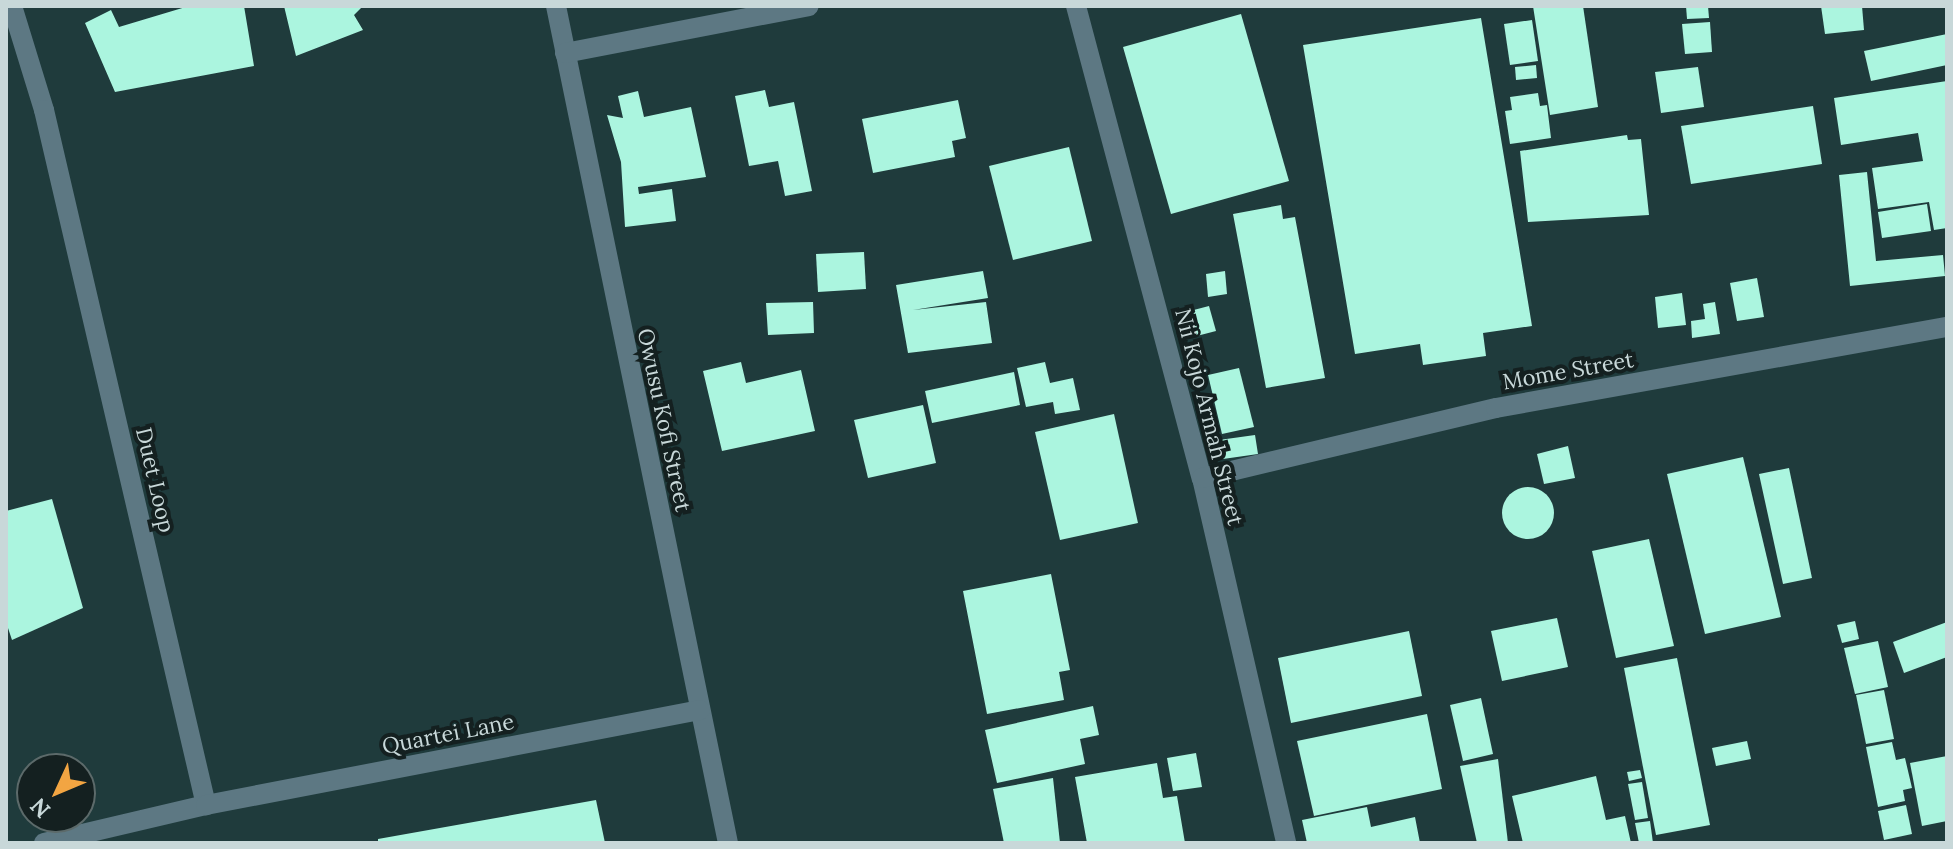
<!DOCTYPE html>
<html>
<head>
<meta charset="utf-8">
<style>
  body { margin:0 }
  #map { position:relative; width:1953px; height:849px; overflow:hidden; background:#1f3b3c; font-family:Lora,serif }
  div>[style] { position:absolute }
  .building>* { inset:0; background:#abf5df }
  .round { border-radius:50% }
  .minor>* { height:20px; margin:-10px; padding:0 10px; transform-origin:10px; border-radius:10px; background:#5d7883 }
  span { translate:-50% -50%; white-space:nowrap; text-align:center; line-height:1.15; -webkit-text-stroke:8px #142020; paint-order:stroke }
  .street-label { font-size:22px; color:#c8d8d9 }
  .frame { position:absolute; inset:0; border:8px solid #c8d8d9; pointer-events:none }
  .north { position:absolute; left:16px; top:753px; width:80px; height:80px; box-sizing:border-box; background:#142020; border:2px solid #5c6a6a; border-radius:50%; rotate:226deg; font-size:22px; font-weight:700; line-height:32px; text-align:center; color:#c8d8d9 }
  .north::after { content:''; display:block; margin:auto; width:28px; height:36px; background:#f2a542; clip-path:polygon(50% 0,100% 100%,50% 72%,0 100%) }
</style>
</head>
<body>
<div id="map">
  <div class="building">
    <div style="clip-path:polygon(189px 6px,244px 6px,254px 66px,115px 92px,85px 23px,111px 10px,119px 27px)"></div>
    <div style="clip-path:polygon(284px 6px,363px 6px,354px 15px,363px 30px,296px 56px)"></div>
    <div style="clip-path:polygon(1533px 6px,1583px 6px,1598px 107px,1550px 115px)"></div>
    <div style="clip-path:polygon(1686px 6px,1708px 6px,1709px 18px,1687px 19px)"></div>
    <div style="clip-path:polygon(1821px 6px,1862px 6px,1864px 30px,1825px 34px)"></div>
    <div style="clip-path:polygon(1241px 14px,1289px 181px,1171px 214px,1123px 47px)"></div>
    <div style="clip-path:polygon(1481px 18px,1532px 326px,1483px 333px,1486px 356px,1423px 365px,1420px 344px,1355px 354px,1303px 45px)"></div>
    <div style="clip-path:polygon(1532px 20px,1538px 61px,1510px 65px,1504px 24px)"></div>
    <div style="clip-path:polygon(1710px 22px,1712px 52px,1685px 54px,1682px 24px)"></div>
    <div style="clip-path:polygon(1947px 34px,1947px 65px,1871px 81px,1864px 51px)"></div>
    <div style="clip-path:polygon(1536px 65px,1537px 78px,1516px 80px,1515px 67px)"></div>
    <div style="clip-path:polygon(1698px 67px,1704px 107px,1661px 113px,1655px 72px)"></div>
    <div style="clip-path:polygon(1947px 81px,1947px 228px,1934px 230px,1929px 202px,1878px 209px,1872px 168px,1923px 161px,1918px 133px,1841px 145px,1834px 98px)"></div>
    <div style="clip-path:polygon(765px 90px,769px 107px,794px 102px,812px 191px,785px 196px,778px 161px,749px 166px,735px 96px)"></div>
    <div style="clip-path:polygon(638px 91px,644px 117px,691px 107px,706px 177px,638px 187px,639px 194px,672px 189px,676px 221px,625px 227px,621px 162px,607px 115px,623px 118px,618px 96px)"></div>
    <div style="clip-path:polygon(1538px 93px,1540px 106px,1547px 105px,1551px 138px,1510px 144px,1505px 111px,1512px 110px,1510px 97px)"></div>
    <div style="clip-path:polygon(958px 100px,966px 138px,952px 141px,955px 157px,873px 173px,862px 119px)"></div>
    <div style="clip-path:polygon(1813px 106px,1822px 164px,1691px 184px,1681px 126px)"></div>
    <div style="clip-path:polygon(1627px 135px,1628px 140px,1641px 139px,1649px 215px,1528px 222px,1520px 151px)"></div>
    <div style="clip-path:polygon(1069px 147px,1092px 241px,1013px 260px,989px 166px)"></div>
    <div style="clip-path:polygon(1867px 172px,1876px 261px,1943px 255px,1945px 276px,1850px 286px,1839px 175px)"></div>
    <div style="clip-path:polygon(1927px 204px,1931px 231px,1882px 238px,1878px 212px)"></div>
    <div style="clip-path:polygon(1281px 205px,1283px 219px,1295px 217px,1325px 378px,1266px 388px,1233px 214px)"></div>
    <div style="clip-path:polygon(864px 252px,866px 289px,818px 292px,816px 254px)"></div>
    <div style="clip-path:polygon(983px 271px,988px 298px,913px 310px,986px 302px,992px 343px,908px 353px,896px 285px)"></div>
    <div style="clip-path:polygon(1225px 271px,1227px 294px,1208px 297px,1206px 274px)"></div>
    <div style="clip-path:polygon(1757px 278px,1764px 317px,1737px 321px,1730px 283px)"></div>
    <div style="clip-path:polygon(1682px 293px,1686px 325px,1658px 328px,1655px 297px)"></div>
    <div style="clip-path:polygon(813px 302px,814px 333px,768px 335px,766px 303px)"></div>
    <div style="clip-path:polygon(1715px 302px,1720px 334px,1692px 338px,1691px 321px,1705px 319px,1703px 304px)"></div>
    <div style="clip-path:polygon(1209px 306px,1216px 331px,1189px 338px,1182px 313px)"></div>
    <div style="clip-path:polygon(741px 362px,746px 383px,801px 370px,815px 431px,722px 451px,703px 371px)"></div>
    <div style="clip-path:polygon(1045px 362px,1050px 383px,1073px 378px,1080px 410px,1055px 414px,1053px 402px,1026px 407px,1017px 368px)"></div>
    <div style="clip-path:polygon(1239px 368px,1254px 427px,1222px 434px,1208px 375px)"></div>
    <div style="clip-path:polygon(1014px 372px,1020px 405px,932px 423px,925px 391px)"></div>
    <div style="clip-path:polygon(923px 405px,936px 463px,868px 478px,854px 420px)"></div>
    <div style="clip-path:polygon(1114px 414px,1138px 523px,1060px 540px,1035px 432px)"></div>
    <div style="clip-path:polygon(1255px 435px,1258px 454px,1223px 459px,1219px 440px)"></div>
    <div style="clip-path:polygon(1568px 446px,1575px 478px,1544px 484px,1537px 454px)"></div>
    <div style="clip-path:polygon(1743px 457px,1781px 617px,1705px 634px,1667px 474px)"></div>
    <div style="clip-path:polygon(1789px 468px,1812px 578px,1783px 584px,1759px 474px)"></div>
    <div class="round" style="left:1502px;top:487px;width:52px;height:52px"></div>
    <div style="clip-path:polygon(52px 499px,83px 608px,12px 640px,6px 622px,6px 511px)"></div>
    <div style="clip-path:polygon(1649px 539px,1674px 646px,1616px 658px,1592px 551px)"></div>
    <div style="clip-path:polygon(1051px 574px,1070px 670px,1059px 672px,1064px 700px,987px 714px,963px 591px)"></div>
    <div style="clip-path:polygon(1557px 618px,1568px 667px,1502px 681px,1491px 631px)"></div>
    <div style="clip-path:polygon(1855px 621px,1859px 639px,1842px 643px,1837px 625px)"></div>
    <div style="clip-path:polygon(1947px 622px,1947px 657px,1904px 673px,1893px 642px)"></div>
    <div style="clip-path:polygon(1409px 631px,1422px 696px,1291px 723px,1278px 658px)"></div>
    <div style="clip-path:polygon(1878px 641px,1888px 687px,1855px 694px,1844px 648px)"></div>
    <div style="clip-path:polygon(1677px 658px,1710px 825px,1656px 835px,1624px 668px)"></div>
    <div style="clip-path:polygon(1884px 690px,1894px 739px,1866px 744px,1856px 695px)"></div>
    <div style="clip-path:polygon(1481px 698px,1493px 754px,1463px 761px,1450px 705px)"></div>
    <div style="clip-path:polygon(1093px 706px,1099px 735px,1080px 739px,1085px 764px,997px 783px,985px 730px)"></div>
    <div style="clip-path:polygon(1427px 714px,1442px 789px,1314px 816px,1297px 741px)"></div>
    <div style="clip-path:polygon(1747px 741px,1751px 759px,1716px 766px,1712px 748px)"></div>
    <div style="clip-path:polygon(1892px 742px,1896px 760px,1905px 758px,1912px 788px,1903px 790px,1905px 801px,1878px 807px,1866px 747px)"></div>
    <div style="clip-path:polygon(1196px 753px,1202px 787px,1173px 791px,1167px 758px)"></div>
    <div style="clip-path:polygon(1947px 756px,1947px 821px,1922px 826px,1910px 763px)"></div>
    <div style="clip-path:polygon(1498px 759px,1508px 843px,1477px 843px,1460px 766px)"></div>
    <div style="clip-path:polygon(1157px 763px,1163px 798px,1177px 796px,1185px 843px,1087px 843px,1075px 777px)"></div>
    <div style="clip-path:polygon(1640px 770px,1642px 778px,1629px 781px,1627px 772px)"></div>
    <div style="clip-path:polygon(1596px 776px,1606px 820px,1625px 816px,1631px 843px,1523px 843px,1512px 796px)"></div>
    <div style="clip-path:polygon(1053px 778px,1060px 843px,1004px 843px,993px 789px)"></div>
    <div style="clip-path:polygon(1642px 782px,1648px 818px,1635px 820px,1628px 784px)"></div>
    <div style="clip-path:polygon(596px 800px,605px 843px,378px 843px,378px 839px)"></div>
    <div style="clip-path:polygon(1906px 805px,1912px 834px,1884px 840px,1878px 811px)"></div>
    <div style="clip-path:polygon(1367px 807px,1371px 827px,1415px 817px,1420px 843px,1307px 843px,1302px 820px)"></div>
    <div style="clip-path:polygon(1650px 821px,1653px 843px,1639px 843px,1635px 823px)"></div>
  </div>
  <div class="minor">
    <div style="left:12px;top:6px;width:109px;rotate:72.9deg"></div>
    <div style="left:44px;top:110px;width:714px;rotate:76.88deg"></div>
    <div style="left:556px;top:6px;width:854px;rotate:78.39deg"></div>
    <div style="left:1076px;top:6px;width:489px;rotate:75.1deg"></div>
    <div style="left:1202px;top:478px;width:375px;rotate:77deg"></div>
    <div style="left:565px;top:53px;width:248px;rotate:-10.9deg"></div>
    <div style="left:1202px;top:478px;width:302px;rotate:-13.4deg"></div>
    <div style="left:1496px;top:408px;width:458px;rotate:-10.2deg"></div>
    <div style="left:44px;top:843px;width:166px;rotate:-13.2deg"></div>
    <div style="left:206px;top:805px;width:503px;rotate:-10.89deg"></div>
  </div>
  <div class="street-label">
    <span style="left:1568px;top:371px;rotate:-10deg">Mome Street</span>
    <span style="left:1209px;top:417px;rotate:76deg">Nii Kojo Armah Street</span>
    <span style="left:664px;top:420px;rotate:78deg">Owusu Kofi Street</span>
    <span style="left:155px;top:480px;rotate:77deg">Duet Loop</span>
    <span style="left:448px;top:734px;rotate:-11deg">Quartei Lane</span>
  </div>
  <div class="frame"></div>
  <div class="north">N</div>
</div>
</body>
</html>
